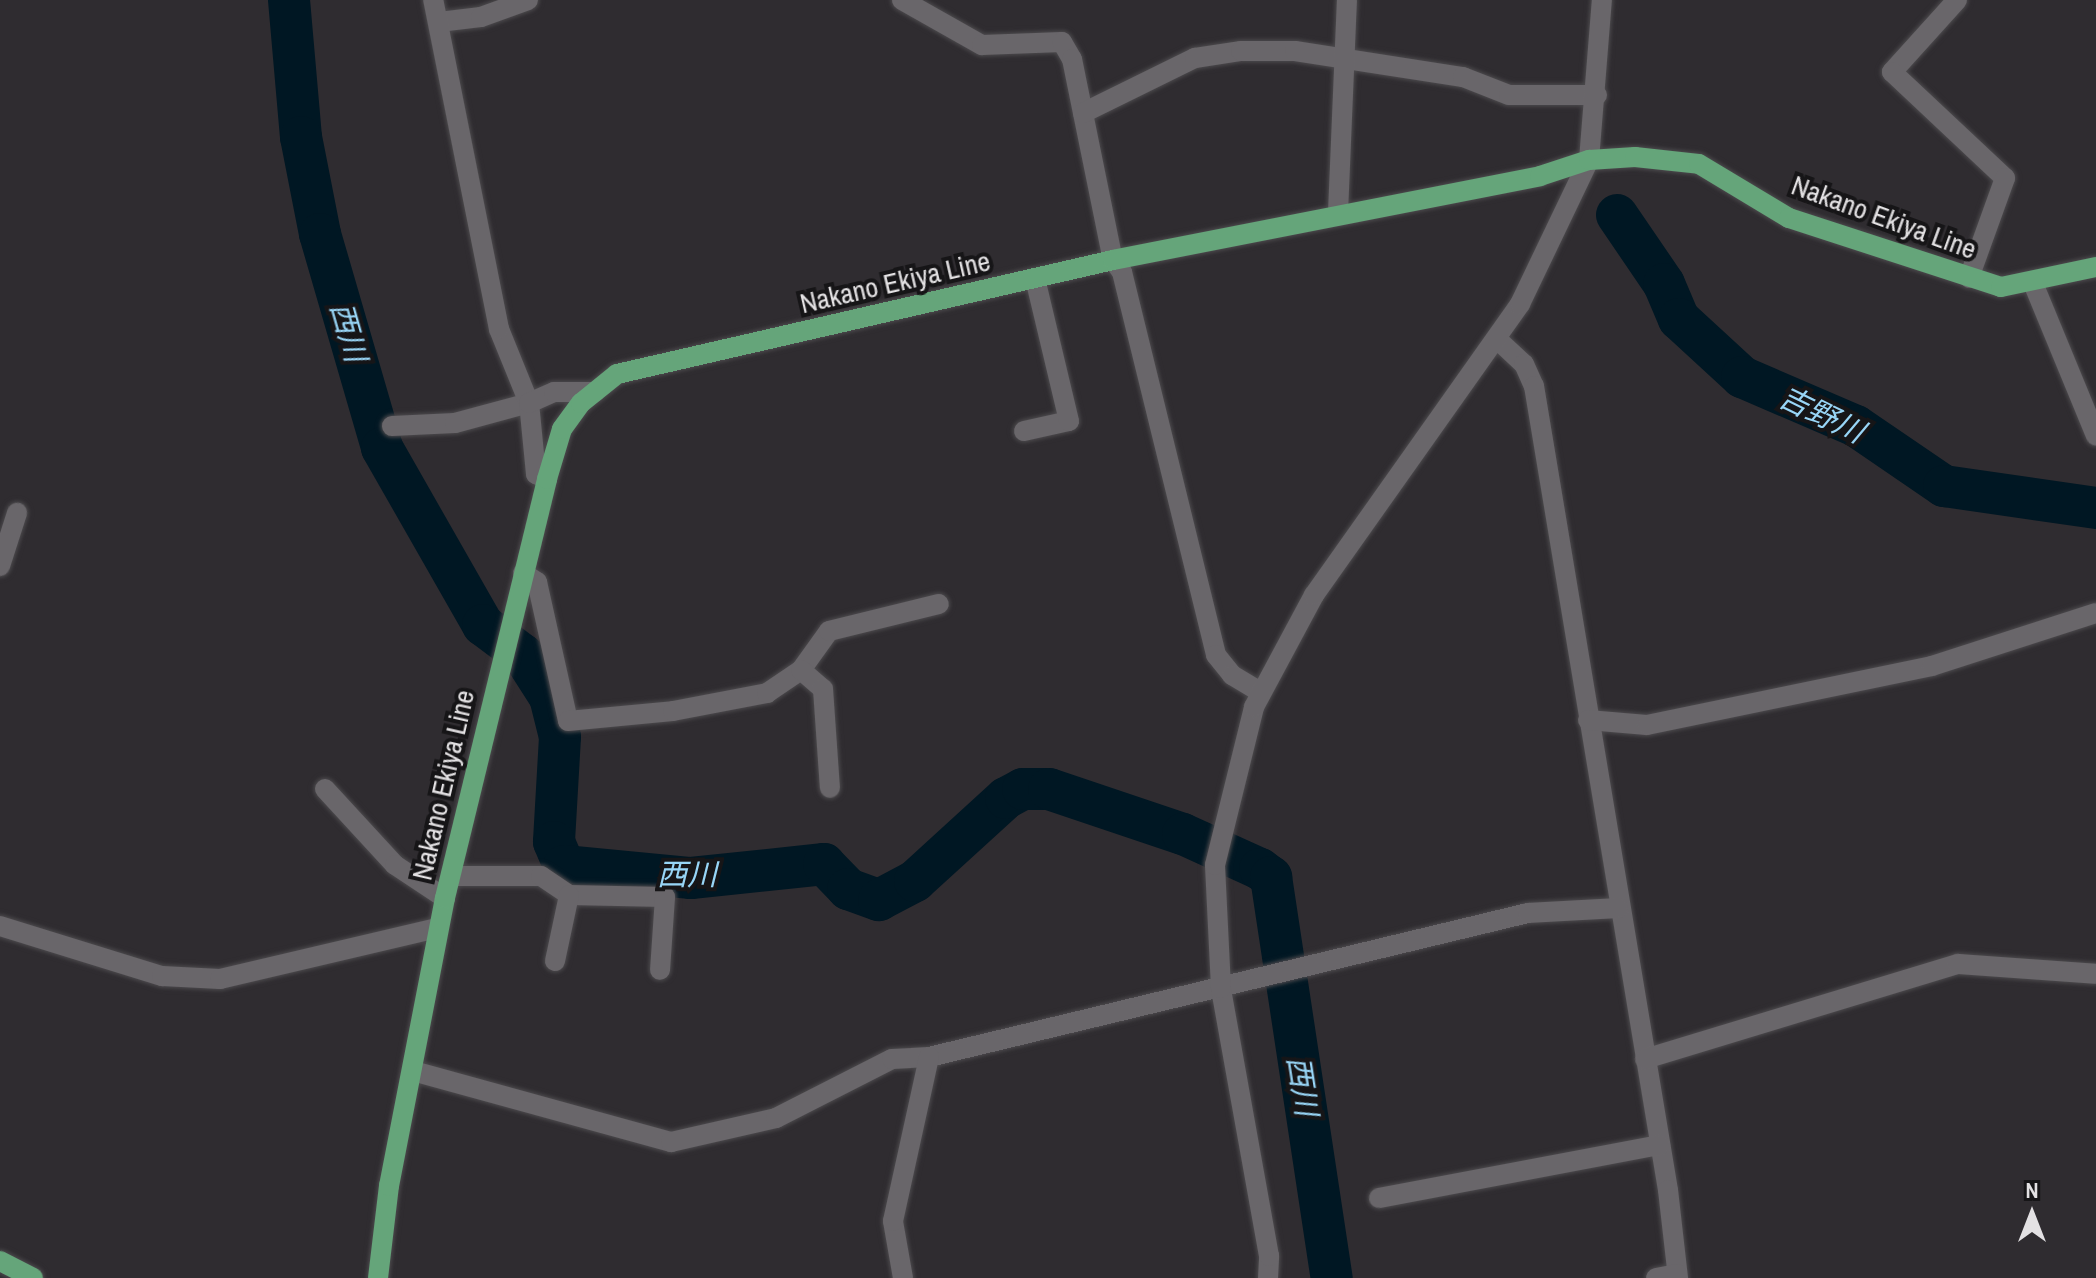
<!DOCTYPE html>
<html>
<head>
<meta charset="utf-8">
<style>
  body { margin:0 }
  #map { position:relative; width:2096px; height:1278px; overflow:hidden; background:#2f2c30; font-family:"Archivo Narrow","Noto Sans JP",sans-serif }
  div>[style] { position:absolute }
  .river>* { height:42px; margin:-21px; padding:0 21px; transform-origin:21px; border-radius:21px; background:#001723 }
  .roads { filter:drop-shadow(0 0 2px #4c4a4d) drop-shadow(0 0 2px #4c4a4d) }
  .minor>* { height:20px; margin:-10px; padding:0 10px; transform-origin:10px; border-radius:10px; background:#69666a }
  .major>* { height:20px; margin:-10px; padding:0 10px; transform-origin:10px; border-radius:10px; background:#65a57a }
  span { translate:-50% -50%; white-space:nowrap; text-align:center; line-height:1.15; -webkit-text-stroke:8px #161517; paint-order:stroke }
  .street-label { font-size:28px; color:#e3e1e3 }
  .water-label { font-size:30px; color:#98d5f6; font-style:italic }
  .north { position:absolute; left:1992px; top:1174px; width:80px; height:80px; -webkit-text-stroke:6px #161517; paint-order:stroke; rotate:0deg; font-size:22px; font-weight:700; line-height:32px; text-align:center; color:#e3e1e3 }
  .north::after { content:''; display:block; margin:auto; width:28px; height:36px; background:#e3e1e3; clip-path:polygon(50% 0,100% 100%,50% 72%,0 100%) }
</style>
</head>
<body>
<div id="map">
  <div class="river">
    <div style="left:289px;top:0;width:138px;rotate:85deg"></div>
    <div style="left:301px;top:137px;width:99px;rotate:78.9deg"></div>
    <div style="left:320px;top:234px;width:223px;rotate:73.8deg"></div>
    <div style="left:382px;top:448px;width:204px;rotate:60.3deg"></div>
    <div style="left:483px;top:625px;width:50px;rotate:36.9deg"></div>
    <div style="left:523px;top:655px;width:50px;rotate:57.3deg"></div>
    <div style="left:550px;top:697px;width:41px;rotate:76deg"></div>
    <div style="left:560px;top:737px;width:105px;rotate:93.3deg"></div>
    <div style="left:554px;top:842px;width:26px;rotate:67deg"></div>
    <div style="left:564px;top:866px;width:128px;rotate:5.4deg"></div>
    <div style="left:691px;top:878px;width:134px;rotate:-6deg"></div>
    <div style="left:824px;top:864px;width:35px;rotate:46deg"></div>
    <div style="left:848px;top:889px;width:33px;rotate:20deg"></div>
    <div style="left:879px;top:900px;width:41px;rotate:-27.8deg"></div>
    <div style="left:915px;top:881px;width:123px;rotate:-42.4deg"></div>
    <div style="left:1006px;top:798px;width:19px;rotate:-28deg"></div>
    <div style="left:1023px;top:789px;width:26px"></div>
    <div style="left:1049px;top:789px;width:141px;rotate:18.6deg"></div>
    <div style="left:1183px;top:834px;width:85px;rotate:24.4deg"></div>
    <div style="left:1260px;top:869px;width:14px;rotate:36deg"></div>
    <div style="left:1271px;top:877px;width:406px;rotate:81.4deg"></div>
    <div style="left:1617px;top:215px;width:83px;rotate:55.7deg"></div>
    <div style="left:1664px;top:284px;width:38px;rotate:67deg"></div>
    <div style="left:1679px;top:319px;width:86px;rotate:42.6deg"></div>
    <div style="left:1742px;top:377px;width:124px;rotate:23.3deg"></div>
    <div style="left:1856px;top:426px;width:107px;rotate:34.3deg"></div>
    <div style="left:1944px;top:486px;width:154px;rotate:8.2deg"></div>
  </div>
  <div class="roads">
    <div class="minor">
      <div style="left:902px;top:0;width:92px;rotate:29.4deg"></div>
      <div style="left:982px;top:45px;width:80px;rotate:-2.1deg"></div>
      <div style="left:1062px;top:42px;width:20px;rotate:60deg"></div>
      <div style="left:1072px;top:59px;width:205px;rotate:78.5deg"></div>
      <div style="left:1113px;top:260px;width:15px;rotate:53deg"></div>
      <div style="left:1122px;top:272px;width:394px;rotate:76.2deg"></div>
      <div style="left:1216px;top:655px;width:26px;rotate:51deg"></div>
      <div style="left:1232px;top:675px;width:33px;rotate:31deg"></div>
      <div style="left:1957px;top:0;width:97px;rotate:132.1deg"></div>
      <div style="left:1892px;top:72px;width:155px;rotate:43.2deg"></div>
      <div style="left:2005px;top:178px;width:106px;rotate:109.8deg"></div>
      <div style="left:439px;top:22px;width:42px;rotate:-6.8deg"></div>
      <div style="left:481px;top:17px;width:50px;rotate:-19.9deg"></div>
      <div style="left:1083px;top:113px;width:125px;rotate:-26.2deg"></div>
      <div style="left:1195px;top:58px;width:47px;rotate:-8.7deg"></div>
      <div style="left:1241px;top:51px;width:54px"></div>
      <div style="left:1295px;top:51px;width:170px;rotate:8.8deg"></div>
      <div style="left:1463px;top:77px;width:49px;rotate:21.4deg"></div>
      <div style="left:1509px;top:95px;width:88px"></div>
      <div style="left:1338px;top:213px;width:213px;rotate:-87.6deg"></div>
      <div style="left:2033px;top:283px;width:165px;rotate:67.6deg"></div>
      <div style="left:1498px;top:340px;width:35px;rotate:43deg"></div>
      <div style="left:1524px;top:364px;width:24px;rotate:66deg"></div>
      <div style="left:1534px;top:386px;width:815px;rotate:80.54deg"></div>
      <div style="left:1668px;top:1190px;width:89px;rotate:83.5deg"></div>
      <div style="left:392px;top:426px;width:63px;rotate:-2.7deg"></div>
      <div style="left:455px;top:423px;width:77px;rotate:-15.1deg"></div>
      <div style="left:529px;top:403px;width:80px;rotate:-112.1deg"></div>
      <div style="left:499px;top:329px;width:336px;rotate:-101.3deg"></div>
      <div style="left:1024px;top:431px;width:46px;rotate:-12.5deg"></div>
      <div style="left:1069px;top:421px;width:147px;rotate:-103.4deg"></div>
      <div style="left:547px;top:479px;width:12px;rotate:-156deg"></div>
      <div style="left:536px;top:474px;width:71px;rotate:-95.6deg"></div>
      <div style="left:529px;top:403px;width:27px;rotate:-24deg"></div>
      <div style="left:554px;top:392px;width:41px"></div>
      <div style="left:0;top:566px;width:56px;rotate:-72.2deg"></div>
      <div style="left:523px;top:573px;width:17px;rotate:33deg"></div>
      <div style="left:537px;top:582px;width:142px;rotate:77.4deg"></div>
      <div style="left:568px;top:721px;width:105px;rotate:-5.4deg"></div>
      <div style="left:673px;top:711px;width:96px;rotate:-10.8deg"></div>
      <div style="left:767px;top:693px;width:41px;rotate:-34.1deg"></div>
      <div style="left:801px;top:670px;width:48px;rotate:-54.3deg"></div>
      <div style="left:829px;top:631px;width:113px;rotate:-13.8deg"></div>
      <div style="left:801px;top:670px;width:29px;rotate:41deg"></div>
      <div style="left:823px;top:689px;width:99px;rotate:86deg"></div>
      <div style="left:1588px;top:720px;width:59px;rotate:4.8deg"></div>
      <div style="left:1647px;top:725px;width:291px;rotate:-11.7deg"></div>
      <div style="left:1932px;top:666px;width:172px;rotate:-17.9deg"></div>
      <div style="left:325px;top:789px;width:103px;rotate:47.4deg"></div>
      <div style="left:395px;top:865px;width:60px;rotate:33.4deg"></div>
      <div style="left:451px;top:876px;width:90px"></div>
      <div style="left:541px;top:876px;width:34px;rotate:34deg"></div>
      <div style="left:569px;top:895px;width:96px;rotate:1.2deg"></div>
      <div style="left:665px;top:897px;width:73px;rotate:93.9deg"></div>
      <div style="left:0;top:926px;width:170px;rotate:17.2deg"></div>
      <div style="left:162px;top:976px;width:58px;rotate:3deg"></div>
      <div style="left:220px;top:979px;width:224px;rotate:-13.2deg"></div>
      <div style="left:555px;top:961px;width:67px;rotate:-78deg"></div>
      <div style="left:1645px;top:1059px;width:327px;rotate:-16.9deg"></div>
      <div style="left:1958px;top:964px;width:138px;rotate:4.1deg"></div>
      <div style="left:413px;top:1071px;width:268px;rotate:15.4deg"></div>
      <div style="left:671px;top:1142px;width:108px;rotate:-12.9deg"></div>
      <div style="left:776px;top:1118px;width:130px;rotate:-27deg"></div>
      <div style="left:892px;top:1059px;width:37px;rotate:-3deg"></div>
      <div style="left:929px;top:1057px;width:616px;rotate:-13.52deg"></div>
      <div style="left:1528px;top:913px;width:90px;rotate:-3.2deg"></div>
      <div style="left:1379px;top:1198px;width:286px;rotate:-10.7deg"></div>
      <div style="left:903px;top:1278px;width:58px;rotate:-100deg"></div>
      <div style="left:893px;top:1221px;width:168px;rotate:-77.6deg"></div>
      <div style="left:1268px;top:1278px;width:22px;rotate:-87deg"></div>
      <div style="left:1269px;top:1256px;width:272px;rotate:-100.2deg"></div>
      <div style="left:1221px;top:988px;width:123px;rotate:-92.8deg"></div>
      <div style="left:1215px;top:865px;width:163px;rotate:-76.1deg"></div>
      <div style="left:1254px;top:707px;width:127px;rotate:-61.8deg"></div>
      <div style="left:1314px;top:595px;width:357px;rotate:-54.7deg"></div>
      <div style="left:1520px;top:304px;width:160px;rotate:-64.4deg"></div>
      <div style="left:1589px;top:160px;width:161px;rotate:-85.4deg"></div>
      <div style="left:1656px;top:1278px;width:21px;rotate:-11deg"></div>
    </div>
    <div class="major">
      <div style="left:0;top:1261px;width:37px;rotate:27deg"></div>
      <div style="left:378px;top:1278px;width:93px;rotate:-83.2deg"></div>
      <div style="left:389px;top:1186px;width:293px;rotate:-79deg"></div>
      <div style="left:445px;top:898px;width:431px;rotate:-76.3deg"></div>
      <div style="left:547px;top:479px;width:52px;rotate:-73.3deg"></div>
      <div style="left:562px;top:429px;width:32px;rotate:-54deg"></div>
      <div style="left:581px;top:403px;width:46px;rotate:-38.9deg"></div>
      <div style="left:617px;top:374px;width:509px;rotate:-12.94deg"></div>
      <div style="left:1113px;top:260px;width:435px;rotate:-11.1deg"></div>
      <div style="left:1540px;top:176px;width:52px;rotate:-18.1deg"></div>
      <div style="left:1589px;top:160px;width:46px;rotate:-3.7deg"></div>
      <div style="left:1635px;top:157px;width:64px;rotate:6.2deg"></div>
      <div style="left:1699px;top:164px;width:105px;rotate:31deg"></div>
      <div style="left:1789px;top:218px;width:223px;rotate:18deg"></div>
      <div style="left:2001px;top:287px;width:97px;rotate:-11.9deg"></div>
    </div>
  </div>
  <div class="street-label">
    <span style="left:1884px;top:217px;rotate:20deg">Nakano Ekiya Line</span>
    <span style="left:895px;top:282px;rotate:-13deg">Nakano Ekiya Line</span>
    <span style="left:443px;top:785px;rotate:-77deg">Nakano Ekiya Line</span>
  </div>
  <div class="water-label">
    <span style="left:349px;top:332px;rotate:74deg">西川</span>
    <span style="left:1822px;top:414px;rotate:26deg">吉野川</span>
    <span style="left:687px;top:874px">西川</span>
    <span style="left:1303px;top:1086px;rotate:81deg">西川</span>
  </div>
  <div class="north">N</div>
</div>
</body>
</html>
